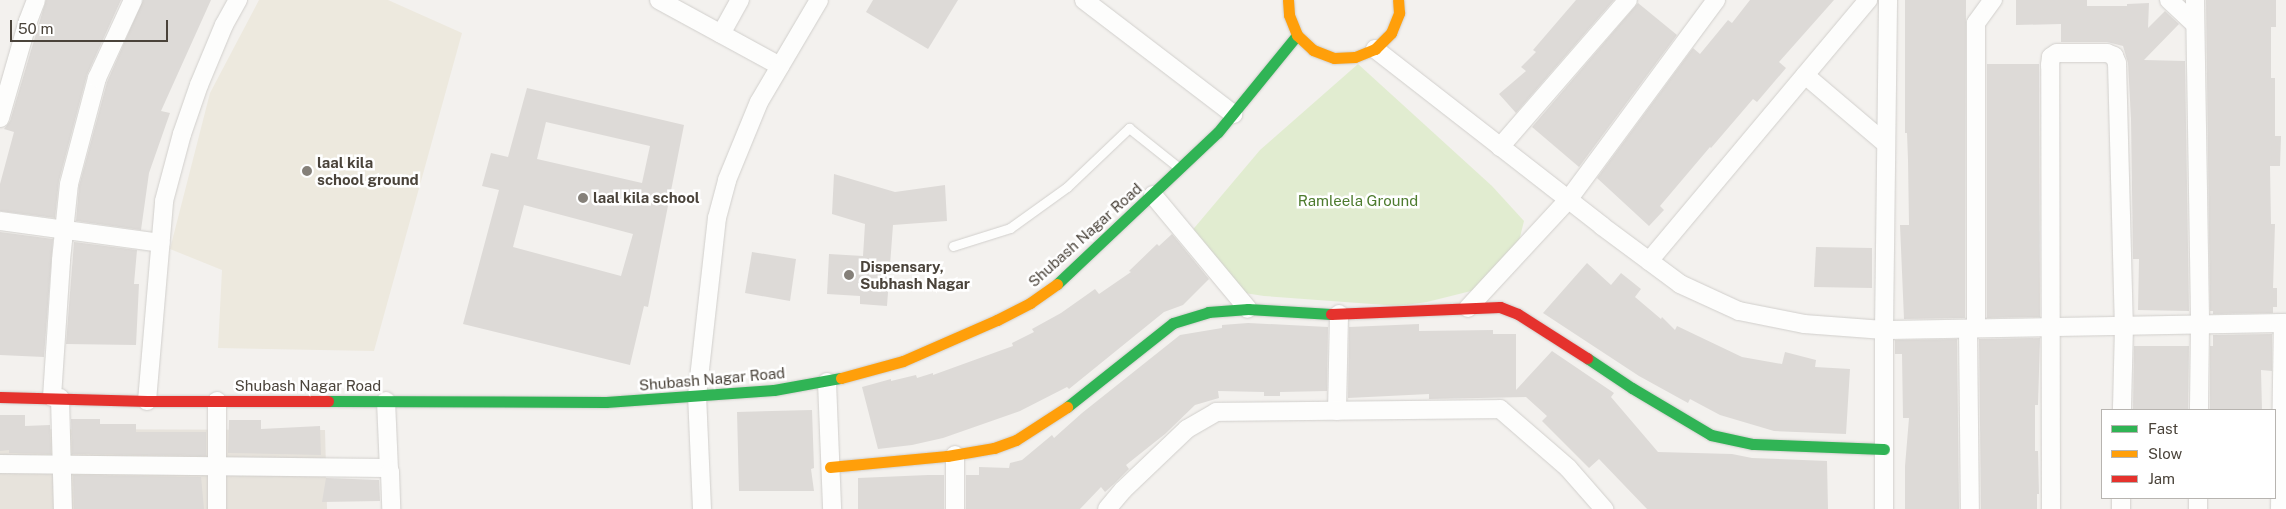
<!DOCTYPE html>
<html>
<head>
<meta charset="utf-8">
<style>
  body { margin:0 }
  #map { position:relative; width:2286px; height:509px; overflow:hidden; background:#f3f1ee; font-family:"Public Sans",sans-serif }
  div>[style] { position:absolute }
  .residential>* { inset:0; background:#e7e3dc }
  .education>* { inset:0; background:#ede9de }
  .green>* { inset:0; background:#e1ecd0 }
  .building>* { inset:0; background:#dddad7 }
  .roads { filter:drop-shadow(0 0 1px #d1cfcc) drop-shadow(0 0 1px #d1cfcc) }
  .lane>* { height:9px; margin:-4.5px; padding:0 4.5px; transform-origin:4.5px; border-radius:4.5px; background:#fdfdfc }
  .street>* { height:18px; margin:-9px; padding:0 9px; transform-origin:9px; border-radius:9px; background:#fdfdfc }
  .fast>* { height:11px; margin:-5.5px; padding:0 5.5px; transform-origin:5.5px; border-radius:5.5px; background:#30b455 }
  .slow>* { height:11px; margin:-5.5px; padding:0 5.5px; transform-origin:5.5px; border-radius:5.5px; background:#ff9f0a }
  .jam>* { height:11px; margin:-5.5px; padding:0 5.5px; transform-origin:5.5px; border-radius:5.5px; background:#e5322d }
  .dots>* { width:14px; height:14px; translate:-50% -50%; box-sizing:border-box; border:2px solid #fff; border-radius:50% }
  span { translate:-50% -50%; white-space:nowrap; text-align:center; line-height:1.15; -webkit-text-stroke:5px #fff; paint-order:stroke }
  .poi-label { font-size:15px; color:#4a433a; font-weight:700 }
  .left { translate:0 -50%; text-align:left }
  .park-label { font-size:15px; color:#4d7b2e }
  .street-label { font-size:15px; color:#4a433a }
  .legend { position:absolute; left:2101px; top:409px; width:175px; height:90px; box-sizing:border-box; background:#fff; border:1px solid #b7b4b0; margin:0; padding:6px 9px; list-style:none; font-size:15px; color:#4a433a }
  .legend li { display:flex; align-items:center; gap:10px; height:25px }
  .legend b { width:25px; border:1px solid #b7b4b0 }
  .scale { position:absolute; left:10px; top:20px; width:158px; height:22px; box-sizing:border-box; border:2px solid #4a433a; border-top:0; padding-left:6px; font-size:15px; line-height:18px; white-space:nowrap; color:#4a433a; -webkit-text-stroke:4px #fff; paint-order:stroke }
</style>
</head>
<body>
<div id="map">
  <div class="residential">
    <div style="clip-path:polygon(0 429px,325px 430px,327px 509px,0 509px)"></div>
  </div>
  <div class="education">
    <div style="clip-path:polygon(259px 0,388px 0,462px 33px,374px 351px,218px 348px,222px 270px,170px 249px,210px 93px)"></div>
  </div>
  <div class="green">
    <div style="clip-path:polygon(1358px 64px,1492px 186px,1524px 221px,1516px 253px,1490px 283px,1471px 291px,1427px 302px,1399px 306px,1264px 296px,1238px 292px,1190px 233px,1260px 150px)"></div>
  </div>
  <div class="building">
    <div style="clip-path:polygon(46px 0,121px 0,87px 75px,59px 181px,55px 218px,0 211px,0 184px,14px 132px,4px 129px,10px 121px)"></div>
    <div style="clip-path:polygon(143px 0,211px 0,161px 111px,170px 113px,149px 173px,141px 230px,76px 221px,79px 186px,107px 82px)"></div>
    <div style="clip-path:polygon(873px 0,958px 0,928px 49px,866px 12px)"></div>
    <div style="clip-path:polygon(1576px 0,1614px 0,1516px 113px,1499px 94px,1526px 71px,1521px 67px,1536px 52px,1533px 50px)"></div>
    <div style="clip-path:polygon(1750px 0,1834px 0,1779px 62px,1786px 68px,1757px 102px,1753px 99px,1711px 148px,1710px 147px,1660px 206px,1664px 210px,1649px 226px,1597px 178px,1693px 48px,1700px 54px,1728px 20px,1732px 23px)"></div>
    <div style="clip-path:polygon(1905px 0,1966px 0,1965px 318px,1904px 319px,1900px 225px,1909px 225px,1908px 160px,1907px 133px,1905px 133px)"></div>
    <div style="clip-path:polygon(2016px 0,2087px 0,2087px 6px,2127px 6px,2127px 4px,2149px 3px,2148px 28px,2165px 11px,2179px 24px,2144px 60px,2185px 61px,2189px 311px,2138px 310px,2139px 259px,2133px 259px,2131px 119px,2128px 63px,2123px 46px,2107px 42px,2061px 42px,2061px 24px,2016px 25px)"></div>
    <div style="clip-path:polygon(2206px 0,2276px 0,2276px 27px,2271px 27px,2271px 78px,2275px 78px,2275px 136px,2281px 136px,2280px 166px,2270px 166px,2271px 224px,2275px 224px,2273px 288px,2277px 288px,2277px 307px,2273px 307px,2273px 313px,2213px 314px,2213px 311px,2210px 311px)"></div>
    <div style="clip-path:polygon(1638px 3px,1677px 35px,1579px 167px,1532px 127px)"></div>
    <div style="clip-path:polygon(1987px 64px,2039px 64px,2040px 317px,1987px 318px)"></div>
    <div style="clip-path:polygon(evenodd,527px 88px,684px 125px,648px 307px,644px 306px,630px 365px,463px 324px,499px 190px,482px 186px,491px 153px,508px 157px,527px 88px,546px 122px,650px 146px,642px 183px,537px 159px,546px 122px,527px 88px,524px 205px,633px 234px,621px 276px,513px 247px,524px 205px)"></div>
    <div style="clip-path:polygon(834px 174px,895px 192px,945px 185px,947px 221px,893px 225px,887px 306px,860px 304px,860px 296px,827px 294px,829px 254px,863px 256px,865px 224px,832px 214px)"></div>
    <div style="clip-path:polygon(0 232px,53px 239px,44px 357px,0 355px)"></div>
    <div style="clip-path:polygon(1172px 234px,1209px 279px,1183px 305px,1164px 312px,1069px 389px,1067px 387px,1020px 411px,943px 438px,912px 445px,878px 449px,862px 387px,891px 379px,891px 381px,916px 375px,917px 378px,933px 373px,933px 375px,1013px 346px,1012px 343px,1034px 332px,1032px 329px,1061px 313px,1095px 289px,1099px 294px,1131px 272px,1129px 271px,1157px 244px,1159px 246px)"></div>
    <div style="clip-path:polygon(74px 242px,137px 250px,134px 284px,139px 284px,136px 345px,66px 344px)"></div>
    <div style="clip-path:polygon(1816px 247px,1872px 248px,1872px 288px,1814px 287px)"></div>
    <div style="clip-path:polygon(752px 252px,796px 259px,790px 301px,745px 293px)"></div>
    <div style="clip-path:polygon(1587px 263px,1611px 285px,1621px 273px,1641px 289px,1635px 297px,1661px 319px,1662px 317px,1675px 330px,1677px 326px,1742px 357px,1782px 364px,1785px 352px,1816px 360px,1815px 367px,1850px 369px,1846px 434px,1774px 431px,1720px 415px,1690px 399px,1688px 403px,1639px 376px,1543px 313px)"></div>
    <div style="clip-path:polygon(1248px 323px,1328px 327px,1327px 391px,1280px 392px,1280px 396px,1264px 396px,1264px 392px,1218px 391px,1219px 398px,1195px 405px,1165px 434px,1126px 465px,1129px 469px,1114px 484px,1105px 492px,1101px 487px,1080px 509px,966px 509px,966px 475px,979px 475px,979px 467px,1009px 468px,1010px 463px,1022px 460px,1052px 435px,1054px 438px,1082px 413px,1180px 335px,1222px 328px,1222px 325px)"></div>
    <div style="clip-path:polygon(1419px 324px,1419px 331px,1493px 330px,1493px 334px,1516px 334px,1516px 390px,1552px 351px,1614px 393px,1611px 397px,1658px 452px,1732px 454px,1752px 458px,1827px 461px,1828px 509px,1647px 509px,1599px 459px,1589px 468px,1542px 421px,1547px 416px,1526px 397px,1429px 399px,1429px 394px,1348px 398px,1349px 327px)"></div>
    <div style="clip-path:polygon(2272px 334px,2272px 371px,2261px 370px,2262px 410px,2210px 410px,2210px 346px,2213px 346px,2213px 335px)"></div>
    <div style="clip-path:polygon(2040px 338px,2038px 405px,2035px 405px,2035px 451px,2038px 451px,2039px 494px,2037px 494px,2037px 509px,1981px 509px,1979px 339px)"></div>
    <div style="clip-path:polygon(1957px 339px,1959px 509px,1905px 509px,1905px 466px,1909px 418px,1903px 418px,1902px 354px,1895px 354px,1895px 340px)"></div>
    <div style="clip-path:polygon(2134px 346px,2189px 346px,2188px 410px,2133px 410px)"></div>
    <div style="clip-path:polygon(812px 410px,814px 468px,811px 469px,814px 491px,739px 491px,737px 412px)"></div>
    <div style="clip-path:polygon(0 415px,25px 415px,25px 426px,50px 425px,51px 454px,9px 453px,9px 450px,0 451px)"></div>
    <div style="clip-path:polygon(71px 419px,100px 419px,100px 424px,136px 424px,136px 432px,206px 432px,206px 456px,72px 454px)"></div>
    <div style="clip-path:polygon(229px 420px,261px 420px,261px 429px,320px 426px,321px 455px,228px 453px)"></div>
    <div style="clip-path:polygon(73px 475px,201px 477px,204px 509px,74px 509px)"></div>
    <div style="clip-path:polygon(928px 475px,944px 475px,944px 509px,858px 509px,858px 478px)"></div>
    <div style="clip-path:polygon(326px 478px,379px 480px,380px 501px,322px 502px)"></div>
  </div>
  <div class="roads">
    <div class="lane">
      <div style="left:953px;top:246px;width:60px;rotate:-17.5deg"></div>
      <div style="left:1010px;top:228px;width:70px;rotate:-35.7deg"></div>
      <div style="left:1067px;top:187px;width:86px;rotate:-43.6deg"></div>
      <div style="left:1129px;top:128px;width:63px;rotate:38.5deg"></div>
    </div>
    <div class="street">
      <div style="left:659px;top:0;width:138px;rotate:28.6deg"></div>
      <div style="left:1084px;top:0;width:188px;rotate:37.4deg"></div>
      <div style="left:2169px;top:0;width:35px;rotate:43deg"></div>
      <div style="left:2195px;top:0;width:325px;rotate:89.1deg"></div>
      <div style="left:2200px;top:325px;width:85px;rotate:90.7deg"></div>
      <div style="left:721px;top:34px;width:39px;rotate:-61deg"></div>
      <div style="left:1375px;top:49px;width:288px;rotate:37.9deg"></div>
      <div style="left:1602px;top:226px;width:97px;rotate:36.6deg"></div>
      <div style="left:1680px;top:284px;width:65px;rotate:24.6deg"></div>
      <div style="left:1739px;top:311px;width:66px;rotate:11.3deg"></div>
      <div style="left:1804px;top:324px;width:80px;rotate:4.3deg"></div>
      <div style="left:1884px;top:330px;width:402px;rotate:-1deg"></div>
      <div style="left:1805px;top:75px;width:106px;rotate:40.4deg"></div>
      <div style="left:0;top:118px;width:101px;rotate:-73.9deg"></div>
      <div style="left:28px;top:21px;width:22px;rotate:-69deg"></div>
      <div style="left:1500px;top:147px;width:195px;rotate:-49deg"></div>
      <div style="left:1153px;top:195px;width:148px;rotate:50.2deg"></div>
      <div style="left:0;top:221px;width:162px;rotate:7.8deg"></div>
      <div style="left:1649px;top:261px;width:341px;rotate:-50deg"></div>
      <div style="left:1468px;top:308px;width:147px;rotate:-47.2deg"></div>
      <div style="left:1568px;top:200px;width:249px;rotate:-53.5deg"></div>
      <div style="left:1976px;top:328px;width:305px;rotate:-90deg"></div>
      <div style="left:1976px;top:23px;width:29px;rotate:-54deg"></div>
      <div style="left:1968px;top:329px;width:180px;rotate:89.4deg"></div>
      <div style="left:827px;top:382px;width:127px;rotate:87.7deg"></div>
      <div style="left:52px;top:397px;width:137px;rotate:-86.2deg"></div>
      <div style="left:61px;top:260px;width:76px;rotate:-84deg"></div>
      <div style="left:69px;top:184px;width:110px;rotate:-75.2deg"></div>
      <div style="left:97px;top:78px;width:86px;rotate:-65.2deg"></div>
      <div style="left:60px;top:398px;width:111px;rotate:88.5deg"></div>
      <div style="left:147px;top:401px;width:201px;rotate:-85.1deg"></div>
      <div style="left:164px;top:201px;width:69px;rotate:-75deg"></div>
      <div style="left:182px;top:134px;width:52px;rotate:-70.9deg"></div>
      <div style="left:199px;top:85px;width:65px;rotate:-67.4deg"></div>
      <div style="left:224px;top:25px;width:29px;rotate:-61deg"></div>
      <div style="left:217px;top:401px;width:108px;rotate:90deg"></div>
      <div style="left:386px;top:401px;width:68px;rotate:87.5deg"></div>
      <div style="left:1337px;top:411px;width:97px;rotate:-88.8deg"></div>
      <div style="left:955px;top:455px;width:54px;rotate:90deg"></div>
      <div style="left:0;top:464px;width:387px;rotate:0.6deg"></div>
      <div style="left:387px;top:468px;width:5px;rotate:53deg"></div>
      <div style="left:390px;top:472px;width:37px;rotate:88deg"></div>
      <div style="left:702px;top:509px;width:113px;rotate:-92.5deg"></div>
      <div style="left:697px;top:396px;width:179px;rotate:-83.6deg"></div>
      <div style="left:717px;top:218px;width:39px;rotate:-75deg"></div>
      <div style="left:727px;top:180px;width:84px;rotate:-67.7deg"></div>
      <div style="left:759px;top:102px;width:118px;rotate:-59.5deg"></div>
      <div style="left:1107px;top:509px;width:25px;rotate:-50deg"></div>
      <div style="left:1123px;top:490px;width:88px;rotate:-43.6deg"></div>
      <div style="left:1187px;top:429px;width:34px;rotate:-30deg"></div>
      <div style="left:1216px;top:412px;width:284px;rotate:-0.6deg"></div>
      <div style="left:1500px;top:409px;width:90px;rotate:40.9deg"></div>
      <div style="left:1568px;top:468px;width:55px;rotate:48.7deg"></div>
      <div style="left:1884px;top:509px;width:179px;rotate:-90deg"></div>
      <div style="left:1884px;top:330px;width:330px;rotate:-89.3deg"></div>
      <div style="left:2051px;top:509px;width:444px;rotate:-90.1deg"></div>
      <div style="left:2050px;top:65px;width:8px;rotate:-83deg"></div>
      <div style="left:2051px;top:57px;width:7px;rotate:-34deg"></div>
      <div style="left:2057px;top:53px;width:50px"></div>
      <div style="left:2107px;top:53px;width:8px;rotate:23deg"></div>
      <div style="left:2114px;top:56px;width:8px;rotate:67deg"></div>
      <div style="left:2117px;top:63px;width:263px;rotate:88.5deg"></div>
      <div style="left:2124px;top:326px;width:84px;rotate:91.4deg"></div>
      <div style="left:2121px;top:509px;width:11px;rotate:-90deg"></div>
      <div style="left:2198px;top:509px;width:11px;rotate:-90deg"></div>
      <div style="left:2280px;top:509px;width:185px;rotate:-89.1deg"></div>
    </div>
    <div class="fast">
      <div style="left:1057px;top:284px;width:221px;rotate:-43.4deg"></div>
      <div style="left:1218px;top:132px;width:125px;rotate:-50.8deg"></div>
      <div style="left:1587px;top:358px;width:54px;rotate:33.7deg"></div>
      <div style="left:1632px;top:388px;width:92px;rotate:30.7deg"></div>
      <div style="left:1711px;top:435px;width:43px;rotate:12.1deg"></div>
      <div style="left:1753px;top:444px;width:131px;rotate:2.2deg"></div>
      <div style="left:328px;top:401px;width:278px;rotate:0.2deg"></div>
      <div style="left:606px;top:402px;width:168px;rotate:-4.1deg"></div>
      <div style="left:774px;top:390px;width:68px;rotate:-10.2deg"></div>
      <div style="left:1067px;top:407px;width:135px;rotate:-38.4deg"></div>
      <div style="left:1173px;top:323px;width:37px;rotate:-17deg"></div>
      <div style="left:1208px;top:312px;width:40px;rotate:-4.3deg"></div>
      <div style="left:1248px;top:309px;width:83px;rotate:3.4deg"></div>
    </div>
    <div class="slow">
      <div style="left:1288px;top:0;width:15px;rotate:86deg"></div>
      <div style="left:1289px;top:15px;width:22px;rotate:68deg"></div>
      <div style="left:1297px;top:35px;width:22px;rotate:43deg"></div>
      <div style="left:1313px;top:50px;width:22px;rotate:21deg"></div>
      <div style="left:1334px;top:58px;width:21px;rotate:-3deg"></div>
      <div style="left:1355px;top:57px;width:22px;rotate:-22deg"></div>
      <div style="left:1375px;top:49px;width:23px;rotate:-45deg"></div>
      <div style="left:1391px;top:33px;width:22px;rotate:-68deg"></div>
      <div style="left:1399px;top:13px;width:13px;rotate:-94deg"></div>
      <div style="left:841px;top:378px;width:64px;rotate:-15.3deg"></div>
      <div style="left:903px;top:361px;width:103px;rotate:-23.6deg"></div>
      <div style="left:997px;top:320px;width:37px;rotate:-27deg"></div>
      <div style="left:1030px;top:303px;width:33px;rotate:-35deg"></div>
      <div style="left:830px;top:467px;width:118px;rotate:-5.4deg"></div>
      <div style="left:947px;top:456px;width:48px;rotate:-9.7deg"></div>
      <div style="left:994px;top:448px;width:23px;rotate:-20deg"></div>
      <div style="left:1016px;top:440px;width:61px;rotate:-32.9deg"></div>
    </div>
    <div class="jam">
      <div style="left:1331px;top:314px;width:169px;rotate:-2.4deg"></div>
      <div style="left:1500px;top:307px;width:19px;rotate:21deg"></div>
      <div style="left:1518px;top:314px;width:82px;rotate:32.5deg"></div>
      <div style="left:0;top:397px;width:147px;rotate:1.6deg"></div>
      <div style="left:147px;top:401px;width:181px"></div>
    </div>
  </div>
  <div class="dots">
    <div style="left:307px;top:171px;background:#858079"></div>
    <div style="left:583px;top:198px;background:#858079"></div>
    <div style="left:849px;top:275px;background:#858079"></div>
  </div>
  <div class="poi-label">
    <span class="left" style="left:317px;top:171px">laal kila<br>school ground</span>
    <span class="left" style="left:593px;top:198px">laal kila school</span>
    <span class="left" style="left:860px;top:275px">Dispensary,<br>Subhash Nagar</span>
  </div>
  <div class="park-label">
    <span style="left:1358px;top:201px">Ramleela Ground</span>
  </div>
  <div class="street-label">
    <span style="left:1085px;top:235px;rotate:-42deg">Shubash Nagar Road</span>
    <span style="left:712px;top:379px;rotate:-5deg">Shubash Nagar Road</span>
    <span style="left:308px;top:386px">Shubash Nagar Road</span>
  </div>
  <ul class="legend">
  <li><b style="height:6px;background:#30b455"></b>Fast</li>
  <li><b style="height:6px;background:#ff9f0a"></b>Slow</li>
  <li><b style="height:6px;background:#e5322d"></b>Jam</li>
  </ul>
  <div class="scale">50 m</div>
</div>
</body>
</html>
